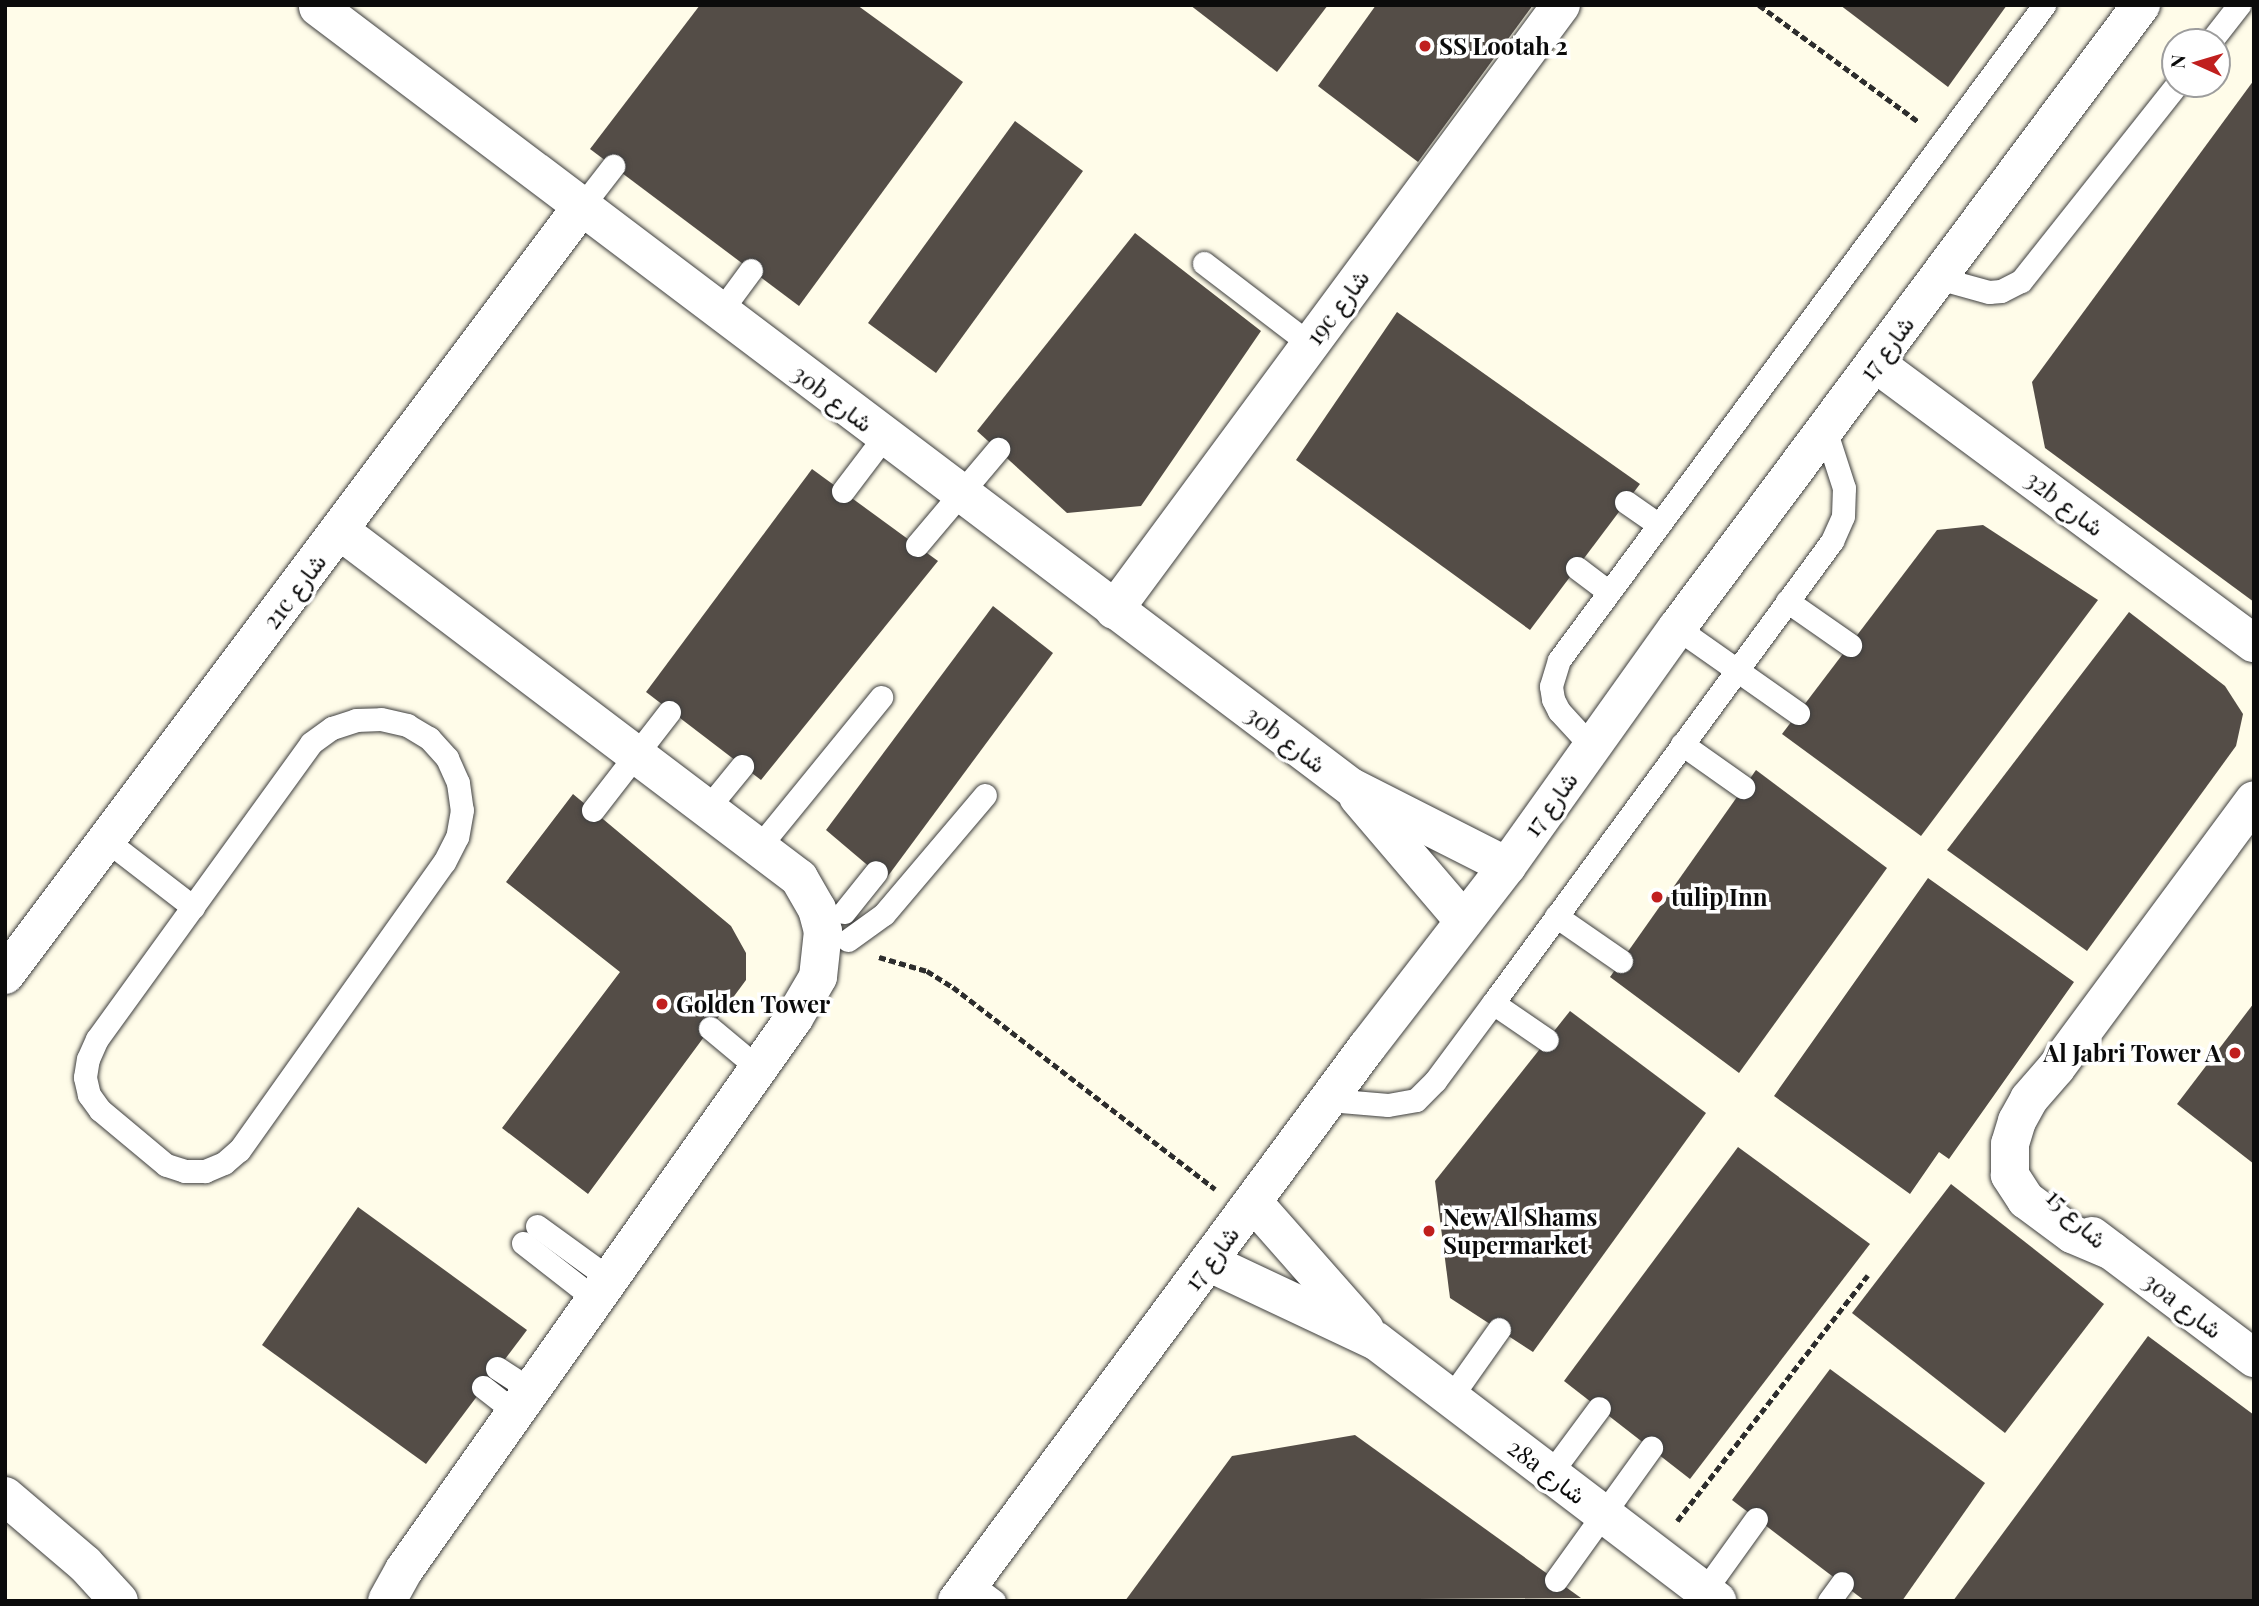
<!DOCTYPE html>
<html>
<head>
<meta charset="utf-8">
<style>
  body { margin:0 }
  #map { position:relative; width:2259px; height:1606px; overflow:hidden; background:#fffce9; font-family:"Playfair Display",Vazirmatn,serif }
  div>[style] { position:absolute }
  .building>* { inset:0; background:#544d47 }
  .path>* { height:4.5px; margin-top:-2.25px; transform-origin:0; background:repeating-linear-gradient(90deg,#2d2d2d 0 7px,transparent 0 10.5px) }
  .roads { filter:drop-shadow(0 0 2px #3e3e3e) drop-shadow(0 0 2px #3e3e3e) }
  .lane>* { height:23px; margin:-11.5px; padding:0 11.5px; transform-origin:11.5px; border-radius:11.5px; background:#fff }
  .street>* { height:38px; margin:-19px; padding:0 19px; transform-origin:19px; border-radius:19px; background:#fff }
  .dots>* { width:19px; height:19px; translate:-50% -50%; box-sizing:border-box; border:4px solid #fff; border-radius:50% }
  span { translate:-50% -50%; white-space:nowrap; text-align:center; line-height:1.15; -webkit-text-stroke:7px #fff; paint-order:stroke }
  .poi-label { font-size:24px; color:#0b0b0b; font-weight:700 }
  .left { translate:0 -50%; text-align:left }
  .right { translate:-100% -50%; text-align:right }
  .street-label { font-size:24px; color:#0b0b0b }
  .frame { position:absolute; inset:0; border:7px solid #0b0b0b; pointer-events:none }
  .north { position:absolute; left:2161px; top:28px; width:70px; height:70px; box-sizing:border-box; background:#fff; border:2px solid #9d9d9d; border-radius:50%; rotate:274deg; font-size:19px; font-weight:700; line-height:28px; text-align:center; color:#0b0b0b }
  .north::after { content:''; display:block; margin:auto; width:24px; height:32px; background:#c01f1e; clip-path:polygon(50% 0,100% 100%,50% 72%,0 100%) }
</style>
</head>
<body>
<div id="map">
  <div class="building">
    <div style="clip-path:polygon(700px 5px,857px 5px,963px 82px,799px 306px,590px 149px)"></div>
    <div style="clip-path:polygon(1190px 5px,1328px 5px,1277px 72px)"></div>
    <div style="clip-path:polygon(1376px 5px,1533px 5px,1418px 162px,1318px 86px)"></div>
    <div style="clip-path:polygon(1840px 5px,2007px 5px,1948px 87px)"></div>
    <div style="clip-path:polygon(2254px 80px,2254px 602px,2045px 448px,2032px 382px)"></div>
    <div style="clip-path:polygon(1015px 121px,1083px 171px,936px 373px,868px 323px)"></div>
    <div style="clip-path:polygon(1135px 233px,1261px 331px,1141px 506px,1067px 513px,977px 431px)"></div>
    <div style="clip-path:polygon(1397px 312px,1640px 484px,1530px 630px,1296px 460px)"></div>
    <div style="clip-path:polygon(812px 469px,938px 561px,761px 780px,646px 692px)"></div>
    <div style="clip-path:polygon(1983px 525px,2098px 600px,1921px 836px,1782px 734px,1937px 530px)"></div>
    <div style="clip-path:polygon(993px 606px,1053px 653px,885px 880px,826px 830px)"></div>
    <div style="clip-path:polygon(2129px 612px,2225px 686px,2243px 714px,2236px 746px,2087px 951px,1947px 850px)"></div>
    <div style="clip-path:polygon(1756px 770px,1887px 868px,1739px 1073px,1610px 977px)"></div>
    <div style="clip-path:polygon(573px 794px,731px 926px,746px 953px,746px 980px,588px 1194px,502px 1128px,620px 972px,506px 882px)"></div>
    <div style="clip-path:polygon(1928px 878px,2074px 982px,1949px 1159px,1939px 1152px,1910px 1194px,1774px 1096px)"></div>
    <div style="clip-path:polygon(2254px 1003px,2254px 1164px,2177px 1104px)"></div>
    <div style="clip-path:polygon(1570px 1011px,1706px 1113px,1533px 1352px,1450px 1298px,1435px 1181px)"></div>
    <div style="clip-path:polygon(1738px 1147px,1870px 1244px,1690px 1479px,1564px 1381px)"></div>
    <div style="clip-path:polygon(1951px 1184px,2104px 1304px,2005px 1433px,1852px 1313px)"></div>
    <div style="clip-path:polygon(358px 1207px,527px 1330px,426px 1464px,262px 1345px)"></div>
    <div style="clip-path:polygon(2148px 1336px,2254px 1415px,2254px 1601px,1953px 1601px)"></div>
    <div style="clip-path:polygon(1830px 1369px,1985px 1483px,1902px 1601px,1865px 1601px,1732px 1500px)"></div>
    <div style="clip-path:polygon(1355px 1435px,1581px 1598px,1125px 1601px,1232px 1456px)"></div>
  </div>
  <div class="path">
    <div style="left:1759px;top:5px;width:198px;rotate:36.2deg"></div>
    <div style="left:879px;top:957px;width:50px;rotate:16.3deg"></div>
    <div style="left:927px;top:971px;width:31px;rotate:32deg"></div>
    <div style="left:953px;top:987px;width:331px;rotate:37.6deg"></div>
    <div style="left:1677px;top:1521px;width:311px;rotate:-52.2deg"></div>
  </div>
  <div class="roads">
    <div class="lane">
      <div style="left:2210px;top:42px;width:47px;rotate:-51.9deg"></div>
      <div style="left:582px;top:206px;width:51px;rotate:-52.2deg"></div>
      <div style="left:1204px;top:263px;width:133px;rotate:37.4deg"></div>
      <div style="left:1938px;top:278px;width:53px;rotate:15.4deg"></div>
      <div style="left:1989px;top:292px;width:12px;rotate:-5deg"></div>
      <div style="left:2001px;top:291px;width:22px;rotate:-27deg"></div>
      <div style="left:2021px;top:281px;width:251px;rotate:-51.6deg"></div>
      <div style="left:720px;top:312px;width:52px;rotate:-53.6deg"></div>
      <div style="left:843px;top:491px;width:68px;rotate:-52.8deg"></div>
      <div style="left:1626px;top:502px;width:40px;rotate:34.9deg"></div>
      <div style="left:917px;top:545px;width:126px;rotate:-49.8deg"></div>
      <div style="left:1577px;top:568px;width:40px;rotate:37deg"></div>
      <div style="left:1787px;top:601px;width:77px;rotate:34.9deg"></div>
      <div style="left:1677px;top:628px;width:148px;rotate:35.1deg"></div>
      <div style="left:381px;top:719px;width:27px;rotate:13deg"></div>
      <div style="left:407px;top:725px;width:26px;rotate:31deg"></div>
      <div style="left:429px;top:738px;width:27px;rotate:48deg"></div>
      <div style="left:447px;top:758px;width:27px;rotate:66deg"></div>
      <div style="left:458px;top:783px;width:27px;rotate:82deg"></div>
      <div style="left:462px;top:810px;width:27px;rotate:100deg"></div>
      <div style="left:457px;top:837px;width:28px;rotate:117deg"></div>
      <div style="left:444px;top:862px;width:354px;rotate:125.4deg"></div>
      <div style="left:239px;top:1150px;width:20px;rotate:139deg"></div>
      <div style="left:224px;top:1163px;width:21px;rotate:157deg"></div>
      <div style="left:205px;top:1171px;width:20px;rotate:180deg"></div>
      <div style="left:185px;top:1171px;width:20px;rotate:-162deg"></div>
      <div style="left:166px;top:1165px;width:86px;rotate:-140.2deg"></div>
      <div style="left:100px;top:1110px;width:19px;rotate:-126deg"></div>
      <div style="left:89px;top:1095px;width:18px;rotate:-103deg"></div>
      <div style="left:85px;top:1077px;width:18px;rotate:-81deg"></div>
      <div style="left:88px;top:1059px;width:22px;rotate:-66deg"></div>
      <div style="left:97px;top:1039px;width:365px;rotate:-54.1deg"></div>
      <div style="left:311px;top:743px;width:26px;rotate:-36deg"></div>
      <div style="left:332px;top:728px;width:25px;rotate:-18deg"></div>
      <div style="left:356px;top:720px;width:25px;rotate:-2deg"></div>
      <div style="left:1682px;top:744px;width:75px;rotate:35.2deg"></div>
      <div style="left:1592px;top:747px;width:49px;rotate:-132.5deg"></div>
      <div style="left:1559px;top:711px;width:13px;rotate:-117deg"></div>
      <div style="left:1553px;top:699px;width:13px;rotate:-99deg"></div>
      <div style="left:1551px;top:686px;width:27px;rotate:-73deg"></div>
      <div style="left:1559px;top:660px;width:815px;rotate:-53.48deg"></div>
      <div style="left:593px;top:810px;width:124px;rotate:-52.2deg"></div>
      <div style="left:706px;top:810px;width:57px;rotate:-50.7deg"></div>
      <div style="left:106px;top:840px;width:110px;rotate:37.6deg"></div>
      <div style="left:758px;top:848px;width:195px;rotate:-50.8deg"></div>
      <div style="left:844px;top:912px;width:51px;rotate:-51.3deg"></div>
      <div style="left:1556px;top:916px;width:79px;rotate:34.7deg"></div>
      <div style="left:848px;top:940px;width:44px;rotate:-35.8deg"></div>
      <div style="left:884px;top:914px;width:156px;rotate:-49.7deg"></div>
      <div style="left:1493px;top:1003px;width:65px;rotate:34.4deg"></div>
      <div style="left:710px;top:1028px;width:62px;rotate:39.8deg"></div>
      <div style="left:1329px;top:1100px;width:59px;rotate:4.8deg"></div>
      <div style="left:1388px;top:1105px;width:28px;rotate:-10deg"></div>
      <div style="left:1416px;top:1100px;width:27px;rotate:-45deg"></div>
      <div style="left:1435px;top:1081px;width:97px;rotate:-53.4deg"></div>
      <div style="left:1493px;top:1003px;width:573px;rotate:-53.73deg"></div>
      <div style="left:1832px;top:541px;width:27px;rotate:-66deg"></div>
      <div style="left:1843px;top:516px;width:28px;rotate:-88deg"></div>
      <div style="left:1844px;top:488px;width:62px;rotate:-107.9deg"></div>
      <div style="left:537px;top:1226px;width:90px;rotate:36deg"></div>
      <div style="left:523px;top:1243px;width:91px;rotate:37.9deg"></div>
      <div style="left:497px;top:1368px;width:40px;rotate:32.9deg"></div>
      <div style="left:483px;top:1387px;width:41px;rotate:38deg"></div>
      <div style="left:1451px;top:1397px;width:83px;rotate:-54.8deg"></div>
      <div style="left:1550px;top:1474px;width:82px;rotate:-53.4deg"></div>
      <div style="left:1556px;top:1580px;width:163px;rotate:-54.3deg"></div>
      <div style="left:970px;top:1583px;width:30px;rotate:37deg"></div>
      <div style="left:1697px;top:1601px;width:101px;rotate:-54.3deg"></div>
      <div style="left:1829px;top:1601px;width:22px;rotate:-54deg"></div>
    </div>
    <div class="street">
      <div style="left:318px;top:7px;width:1294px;rotate:37.06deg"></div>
      <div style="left:1351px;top:787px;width:175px;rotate:26.9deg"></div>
      <div style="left:1875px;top:363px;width:471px;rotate:36.5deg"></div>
      <div style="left:339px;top:530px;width:577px;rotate:37.11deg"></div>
      <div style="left:799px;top:878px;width:36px;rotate:60deg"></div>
      <div style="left:817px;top:909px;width:23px;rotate:75deg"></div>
      <div style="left:823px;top:931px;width:46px;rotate:96.2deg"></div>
      <div style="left:818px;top:977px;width:48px;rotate:120.3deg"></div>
      <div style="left:794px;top:1018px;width:676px;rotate:125.24deg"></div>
      <div style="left:404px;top:1570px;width:35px;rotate:119deg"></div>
      <div style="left:1114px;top:610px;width:752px;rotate:-53.54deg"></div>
      <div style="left:1358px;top:797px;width:163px;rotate:49.5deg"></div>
      <div style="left:5px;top:975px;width:961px;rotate:-53.12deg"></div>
      <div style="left:1253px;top:1202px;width:169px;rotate:48.6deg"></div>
      <div style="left:2092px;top:1236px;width:203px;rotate:37deg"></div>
      <div style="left:2112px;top:1251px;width:43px;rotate:-157deg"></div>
      <div style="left:2072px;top:1234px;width:57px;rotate:-143.5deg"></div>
      <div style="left:2026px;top:1200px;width:30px;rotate:-123deg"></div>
      <div style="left:2010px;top:1175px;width:31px;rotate:-90deg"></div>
      <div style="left:2010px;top:1144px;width:24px;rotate:-73deg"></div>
      <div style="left:2017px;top:1121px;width:25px;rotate:-61deg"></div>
      <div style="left:2029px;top:1099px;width:41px;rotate:-48.9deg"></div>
      <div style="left:2056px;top:1068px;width:333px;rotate:-53.5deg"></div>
      <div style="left:1208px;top:1262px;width:186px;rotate:25.2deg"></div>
      <div style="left:1376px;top:1341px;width:429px;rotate:37.3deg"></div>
      <div style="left:5px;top:1496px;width:105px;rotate:40.4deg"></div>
      <div style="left:85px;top:1564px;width:50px;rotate:47.4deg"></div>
      <div style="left:957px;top:1601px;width:689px;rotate:-53.5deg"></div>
      <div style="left:1367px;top:1047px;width:229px;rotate:-52.3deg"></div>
      <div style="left:1507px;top:866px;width:292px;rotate:-54.5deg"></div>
      <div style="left:1677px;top:628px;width:777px;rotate:-53.32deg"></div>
    </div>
  </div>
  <div class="dots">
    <div style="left:1425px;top:46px;background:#c01f1e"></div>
    <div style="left:1657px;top:897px;background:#c01f1e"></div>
    <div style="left:662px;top:1004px;background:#c01f1e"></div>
    <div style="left:2235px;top:1053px;background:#c01f1e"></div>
    <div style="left:1429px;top:1231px;background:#c01f1e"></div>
  </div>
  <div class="poi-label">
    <span class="left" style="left:1439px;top:46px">SS Lootah 2</span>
    <span class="left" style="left:1671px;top:897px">tulip Inn</span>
    <span class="left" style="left:676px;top:1004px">Golden Tower</span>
    <span class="right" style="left:2221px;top:1053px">Al Jabri Tower A</span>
    <span class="left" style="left:1443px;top:1231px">New Al Shams<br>Supermarket</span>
  </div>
  <div class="street-label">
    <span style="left:1337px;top:307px;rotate:-53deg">19c شارع</span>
    <span style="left:1886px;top:348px;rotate:-53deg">شارع 17</span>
    <span style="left:833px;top:398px;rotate:37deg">30b شارع</span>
    <span style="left:2065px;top:503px;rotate:37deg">32b شارع</span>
    <span style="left:294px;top:591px;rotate:-53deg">21c شارع</span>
    <span style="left:1286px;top:739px;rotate:37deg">30b شارع</span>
    <span style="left:1550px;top:804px;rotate:-54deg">شارع 17</span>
    <span style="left:2077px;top:1218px;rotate:44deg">شارع 15</span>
    <span style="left:1211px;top:1258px;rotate:-53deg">شارع 17</span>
    <span style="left:2183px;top:1305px;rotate:37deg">30a شارع</span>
    <span style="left:1547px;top:1471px;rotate:37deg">28a شارع</span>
  </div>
  <div class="frame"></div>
  <div class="north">N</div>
</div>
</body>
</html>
